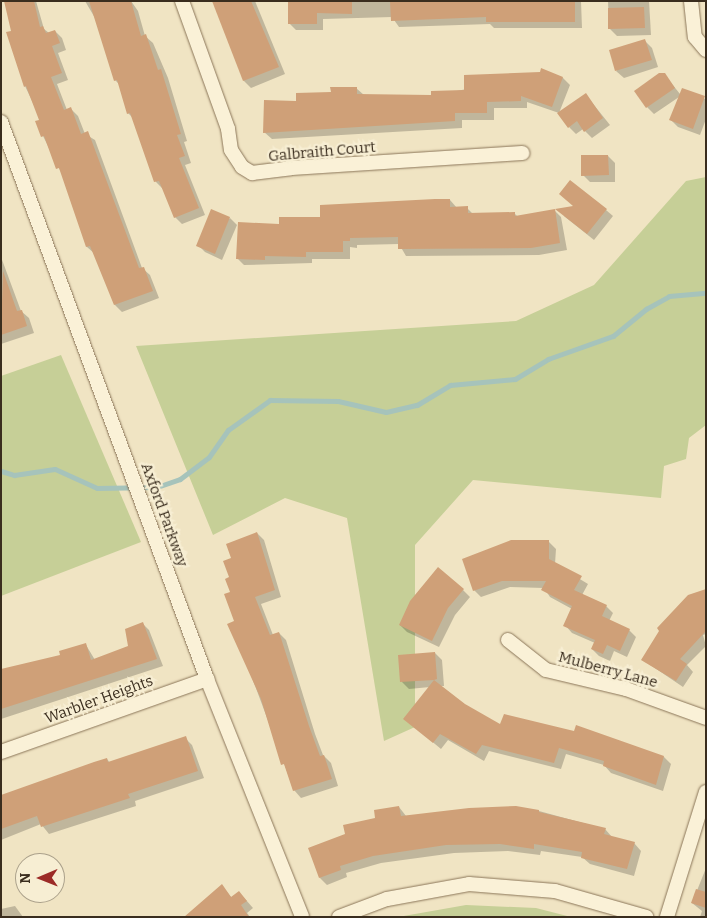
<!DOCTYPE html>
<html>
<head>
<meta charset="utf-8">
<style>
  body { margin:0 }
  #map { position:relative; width:707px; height:918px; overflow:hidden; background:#f0e4c3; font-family:Bitter,serif }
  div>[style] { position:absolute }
  .green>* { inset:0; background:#c6cf97 }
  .shadow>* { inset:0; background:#0003 }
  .stream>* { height:5px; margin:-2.5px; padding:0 2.5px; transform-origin:2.5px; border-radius:2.5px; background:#a6c3bb }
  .building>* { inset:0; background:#cfa078 }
  .roads { filter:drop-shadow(0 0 1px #8b7659) drop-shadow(0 0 1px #8b7659) }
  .street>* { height:14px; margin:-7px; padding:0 7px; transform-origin:7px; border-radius:7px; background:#faf1d7 }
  span { translate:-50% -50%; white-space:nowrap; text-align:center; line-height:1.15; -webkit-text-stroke:4.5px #f7eed3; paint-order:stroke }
  .street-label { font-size:15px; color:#3a2d1e }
  .frame { position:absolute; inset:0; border:2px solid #3a2d1e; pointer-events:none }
  .north { position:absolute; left:15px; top:853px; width:50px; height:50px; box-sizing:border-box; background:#f7eed3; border:1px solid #aba18b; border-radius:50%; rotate:269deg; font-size:14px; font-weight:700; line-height:20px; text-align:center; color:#3a2d1e }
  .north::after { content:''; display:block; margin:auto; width:18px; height:22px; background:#9c2b27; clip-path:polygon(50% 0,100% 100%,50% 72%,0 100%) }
</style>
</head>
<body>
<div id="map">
  <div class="green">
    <div style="clip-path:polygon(706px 177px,706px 425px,689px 438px,686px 459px,664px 466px,661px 498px,473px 480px,415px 545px,415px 727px,384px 741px,347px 518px,285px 498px,213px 535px,136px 346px,516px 321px,594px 285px,686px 181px)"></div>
    <div style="clip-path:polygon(61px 355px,141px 542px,1px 596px,1px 376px)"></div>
    <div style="clip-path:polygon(466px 905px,536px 908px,571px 917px,398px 917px)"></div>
  </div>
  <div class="shadow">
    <div style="clip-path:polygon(6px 1px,36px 1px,44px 29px,49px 33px,55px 31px,62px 38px,66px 50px,58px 53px,68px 80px,57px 84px,67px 110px,71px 109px,78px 116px,85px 134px,95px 140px,142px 268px,150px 275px,159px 298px,122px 312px,115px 305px,95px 254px,87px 247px,62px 174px,36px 122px,41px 120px,25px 86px)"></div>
    <div style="clip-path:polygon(85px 1px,131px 1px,138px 11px,145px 36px,153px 43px,168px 78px,187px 141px,184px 142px,191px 163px,185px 165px,205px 215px,182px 224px,175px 217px,163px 189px,156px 182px,133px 118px,128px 113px,120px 85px,115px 80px,95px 18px)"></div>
    <div style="clip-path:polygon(213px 1px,255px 1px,285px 74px,251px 88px,244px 81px)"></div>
    <div style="clip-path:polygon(293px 1px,581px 1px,582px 28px,494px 28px,490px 24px,399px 27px,392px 17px,323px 19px,323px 30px,296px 30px,289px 23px)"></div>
    <div style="clip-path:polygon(608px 1px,649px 1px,651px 35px,617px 36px,609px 28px)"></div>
    <div style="clip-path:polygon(645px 41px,652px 48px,658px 67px,624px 78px,616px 71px)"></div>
    <div style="clip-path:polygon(542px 70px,563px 78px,570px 85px,559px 113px,527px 102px,527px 108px,494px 108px,494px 120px,462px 120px,462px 128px,272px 139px,264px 132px,297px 102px,356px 88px,364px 95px,432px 96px,541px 74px)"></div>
    <div style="clip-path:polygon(664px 74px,680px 94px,706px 99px,706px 119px,700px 135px,678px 127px,671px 120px,679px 97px,654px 114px,647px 107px)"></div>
    <div style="clip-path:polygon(586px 95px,610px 125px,592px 138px,583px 129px,576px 134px,569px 127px)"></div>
    <div style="clip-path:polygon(608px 156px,615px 163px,615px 182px,590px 182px,583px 175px)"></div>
    <div style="clip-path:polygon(450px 200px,457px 208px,467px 208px,473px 214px,514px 213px,518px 217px,554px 210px,561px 217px,567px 250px,539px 255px,406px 256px,399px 244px,357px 245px,357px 248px,350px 247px,350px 259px,312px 259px,312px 263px,244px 265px,237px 258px,280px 225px)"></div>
    <div style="clip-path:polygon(606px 210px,613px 216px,594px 240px,564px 216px)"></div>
    <div style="clip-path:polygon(230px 218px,237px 225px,222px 260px,205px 252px,198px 245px)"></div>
    <div style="clip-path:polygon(1px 257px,21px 311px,29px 318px,34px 333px,1px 344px)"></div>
    <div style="clip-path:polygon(257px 533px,264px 540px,281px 597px,261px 604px,273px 635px,279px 633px,286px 640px,315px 734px,323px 755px,331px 763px,338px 786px,301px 798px,294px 790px,239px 643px,235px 622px,231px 593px,232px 558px)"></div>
    <div style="clip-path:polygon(549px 542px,556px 549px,555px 564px,588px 584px,582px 595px,606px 606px,613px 613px,609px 621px,629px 630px,636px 637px,627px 657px,614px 651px,610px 661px,599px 656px,592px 649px,595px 643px,572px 633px,565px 625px,572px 609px,550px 597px,544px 588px,510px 587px,481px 597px,474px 590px)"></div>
    <div style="clip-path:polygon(463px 590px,470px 597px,455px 615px,439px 647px,407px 632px,400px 625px)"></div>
    <div style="clip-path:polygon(706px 591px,706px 634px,703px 635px,706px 646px,687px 665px,693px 672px,683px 687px,643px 660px)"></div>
    <div style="clip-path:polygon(142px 623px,149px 630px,163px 666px,1px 719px,1px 671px,61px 656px,86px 645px,95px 660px,129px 647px)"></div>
    <div style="clip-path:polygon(435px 653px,442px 660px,444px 686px,441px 686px,465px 705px,501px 726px,664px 757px,671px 764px,663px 791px,611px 773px,604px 765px,566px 754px,561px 769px,489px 751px,484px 761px,448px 740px,441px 749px,405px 719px,430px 687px,409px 689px,402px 682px,400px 656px)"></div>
    <div style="clip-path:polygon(185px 738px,192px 745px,204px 778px,135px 801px,136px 806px,49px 834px,41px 824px,1px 840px,1px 797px,107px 759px,110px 763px)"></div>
    <div style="clip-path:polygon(399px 807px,406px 816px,539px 811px,605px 829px,612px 837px,634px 843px,641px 851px,634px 876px,590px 864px,582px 857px,541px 851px,540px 855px,508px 851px,454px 853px,381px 863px,346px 873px,347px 877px,327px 885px,320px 878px,309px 849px,347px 835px)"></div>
    <div style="clip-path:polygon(706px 868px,706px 917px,700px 917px,702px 911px,692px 903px)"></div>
    <div style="clip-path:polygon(222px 886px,232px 898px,239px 893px,246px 900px,253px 908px,247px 913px,250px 917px,185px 917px)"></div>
    <div style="clip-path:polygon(15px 906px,23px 917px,1px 917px,1px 909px)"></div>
  </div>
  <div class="stream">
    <div style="left:1px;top:471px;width:14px;rotate:17deg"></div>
    <div style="left:14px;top:475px;width:41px;rotate:-8.3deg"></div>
    <div style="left:55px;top:469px;width:46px;rotate:24.3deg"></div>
    <div style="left:97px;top:488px;width:60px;rotate:-1deg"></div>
    <div style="left:157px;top:487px;width:24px;rotate:-19deg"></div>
    <div style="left:180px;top:479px;width:36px;rotate:-37deg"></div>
    <div style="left:209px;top:457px;width:33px;rotate:-55deg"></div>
    <div style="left:228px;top:430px;width:52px;rotate:-35.5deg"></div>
    <div style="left:270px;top:400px;width:68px;rotate:0.8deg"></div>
    <div style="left:338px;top:401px;width:49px;rotate:12.9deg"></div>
    <div style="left:386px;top:412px;width:32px;rotate:-13deg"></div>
    <div style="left:417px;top:405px;width:39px;rotate:-31deg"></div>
    <div style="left:450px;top:385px;width:65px;rotate:-5.3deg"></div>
    <div style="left:515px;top:379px;width:39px;rotate:-31deg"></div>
    <div style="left:548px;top:359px;width:69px;rotate:-19.5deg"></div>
    <div style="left:613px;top:336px;width:43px;rotate:-39.3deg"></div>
    <div style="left:646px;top:309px;width:26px;rotate:-29deg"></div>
    <div style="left:669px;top:296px;width:37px;rotate:-5deg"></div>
  </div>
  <div class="building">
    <div style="clip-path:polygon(4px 1px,34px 1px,40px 27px,43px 26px,46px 33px,55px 30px,60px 43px,52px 46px,62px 73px,51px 77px,64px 110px,71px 107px,81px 134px,88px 131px,139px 268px,144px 267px,153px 291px,114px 305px,90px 246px,86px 247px,59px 168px,56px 169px,44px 136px,41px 137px,35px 121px,39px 120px,26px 86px,24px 87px,6px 32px,11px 31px)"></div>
    <div style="clip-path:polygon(89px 1px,131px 1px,141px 36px,146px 34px,158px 70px,161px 69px,181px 134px,177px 135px,185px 156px,179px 158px,199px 208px,174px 218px,159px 181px,154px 182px,130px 113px,127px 114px,117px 80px,114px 81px)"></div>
    <div style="clip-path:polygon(212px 1px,251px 1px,279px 67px,243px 81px)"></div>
    <div style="clip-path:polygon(317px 1px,352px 1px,352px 14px,317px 13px,317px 24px,288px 24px,288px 2px)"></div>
    <div style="clip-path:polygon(390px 1px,575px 1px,575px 22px,486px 22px,486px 17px,391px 21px)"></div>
    <div style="clip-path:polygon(644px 7px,645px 28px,608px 29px,608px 8px)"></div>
    <div style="clip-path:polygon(645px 39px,652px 60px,615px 71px,609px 50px)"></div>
    <div style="clip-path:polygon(541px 68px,563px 77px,552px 107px,521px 96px,521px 101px,487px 102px,487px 113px,455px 113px,455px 121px,263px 133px,264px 100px,296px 101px,296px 93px,331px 92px,330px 87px,357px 87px,357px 94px,431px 95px,431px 91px,464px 90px,464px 75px,540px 72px)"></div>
    <div style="clip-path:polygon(659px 73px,665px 73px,675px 88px,646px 108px,634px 91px)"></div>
    <div style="clip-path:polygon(682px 88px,705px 96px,693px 129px,669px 120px)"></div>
    <div style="clip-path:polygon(586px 93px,603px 118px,584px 132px,577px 121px,568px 128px,557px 113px)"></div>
    <div style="clip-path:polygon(581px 155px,608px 155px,609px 175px,581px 176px)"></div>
    <div style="clip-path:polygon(570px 180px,607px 209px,587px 234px,555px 209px,573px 206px,559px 194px)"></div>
    <div style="clip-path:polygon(435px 199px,450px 199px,450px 207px,468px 206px,468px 213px,515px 212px,515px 216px,555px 209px,560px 243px,531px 248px,398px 249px,398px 237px,350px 238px,350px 241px,343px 241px,343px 252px,306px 252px,306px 257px,265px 256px,265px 260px,236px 259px,238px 222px,279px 224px,279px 217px,320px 217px,320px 205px)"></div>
    <div style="clip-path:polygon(211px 209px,230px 217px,215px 254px,196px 246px)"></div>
    <div style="clip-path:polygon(3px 271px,17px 311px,22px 310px,27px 326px,1px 335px)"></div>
    <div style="clip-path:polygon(257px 532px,275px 590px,255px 597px,270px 635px,279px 632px,309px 726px,320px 756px,324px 755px,332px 779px,293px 791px,284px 764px,281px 765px,261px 699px,227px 624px,234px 621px,224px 594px,230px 592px,225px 579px,229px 577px,223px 561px,231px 558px,226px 544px)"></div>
    <div style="clip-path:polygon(511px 540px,549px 540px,549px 559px,582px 576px,574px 590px,607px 605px,602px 616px,630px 629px,620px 651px,607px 645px,603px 654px,591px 649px,595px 640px,563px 626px,572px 606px,541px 590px,546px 581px,502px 581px,473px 591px,462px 559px)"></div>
    <div style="clip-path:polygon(438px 567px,464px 589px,448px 608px,432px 641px,399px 625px,410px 601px)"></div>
    <div style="clip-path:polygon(706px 589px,706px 631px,680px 659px,687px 664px,676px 681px,641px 660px,659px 631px,657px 628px,688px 595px)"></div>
    <div style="clip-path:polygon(143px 622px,157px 659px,1px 709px,1px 669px,60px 655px,59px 651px,86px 643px,91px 660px,128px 646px,125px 629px)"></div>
    <div style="clip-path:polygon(435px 652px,437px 679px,434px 680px,465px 704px,500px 724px,504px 714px,574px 731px,576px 725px,664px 756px,656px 785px,603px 766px,604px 761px,559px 748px,554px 763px,482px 745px,476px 754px,440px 734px,433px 743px,403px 719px,434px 680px,400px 682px,398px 655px)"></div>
    <div style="clip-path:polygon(186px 736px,198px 771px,128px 794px,130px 798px,41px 827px,37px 816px,1px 829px,1px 795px,94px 762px,107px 758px,108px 762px)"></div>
    <div style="clip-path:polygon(399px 806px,401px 816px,469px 808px,516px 806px,539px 810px,539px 812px,606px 828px,604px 834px,635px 842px,627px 869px,581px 858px,582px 852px,534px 844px,534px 849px,500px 844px,446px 845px,373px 856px,340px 866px,341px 870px,319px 878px,308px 848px,345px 834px,343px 825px,375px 818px,374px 810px)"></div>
    <div style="clip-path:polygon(222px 884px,231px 897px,239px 891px,247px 901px,241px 905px,249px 917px,184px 917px)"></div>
    <div style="clip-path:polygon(696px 889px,706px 892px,706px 908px,691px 903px)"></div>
  </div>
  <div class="roads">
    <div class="street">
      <div style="left:182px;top:1px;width:136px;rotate:70.2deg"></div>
      <div style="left:228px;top:129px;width:21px;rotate:82deg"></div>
      <div style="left:231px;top:150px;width:20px;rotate:57deg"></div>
      <div style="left:242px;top:167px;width:12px;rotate:31deg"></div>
      <div style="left:252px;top:173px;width:39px;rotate:-7deg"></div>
      <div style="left:291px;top:168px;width:232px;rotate:-3.7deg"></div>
      <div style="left:691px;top:1px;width:36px;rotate:84deg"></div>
      <div style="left:695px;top:37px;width:17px;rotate:50deg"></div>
      <div style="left:1px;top:122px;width:594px;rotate:69.7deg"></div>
      <div style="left:207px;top:679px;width:256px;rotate:68.2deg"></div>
      <div style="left:508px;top:640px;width:48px;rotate:38.3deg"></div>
      <div style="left:546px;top:670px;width:82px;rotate:13.4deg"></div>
      <div style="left:626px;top:689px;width:85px;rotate:19.9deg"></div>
      <div style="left:1px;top:752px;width:219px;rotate:-19.5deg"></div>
      <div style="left:339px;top:917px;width:51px;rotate:-20.6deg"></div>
      <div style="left:387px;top:899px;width:83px;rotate:-10.4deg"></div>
      <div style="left:469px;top:884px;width:86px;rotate:4.7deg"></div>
      <div style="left:555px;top:891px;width:95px;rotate:15.9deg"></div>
      <div style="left:667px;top:917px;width:131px;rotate:-72.7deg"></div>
    </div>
  </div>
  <div class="street-label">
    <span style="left:322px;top:152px;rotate:-5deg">Galbraith Court</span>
    <span style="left:164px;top:515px;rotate:70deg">Axford Parkway</span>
    <span style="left:608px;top:670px;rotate:15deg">Mulberry Lane</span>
    <span style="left:99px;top:700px;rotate:-20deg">Warbler Heights</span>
  </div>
  <div class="frame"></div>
  <div class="north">N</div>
</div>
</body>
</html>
